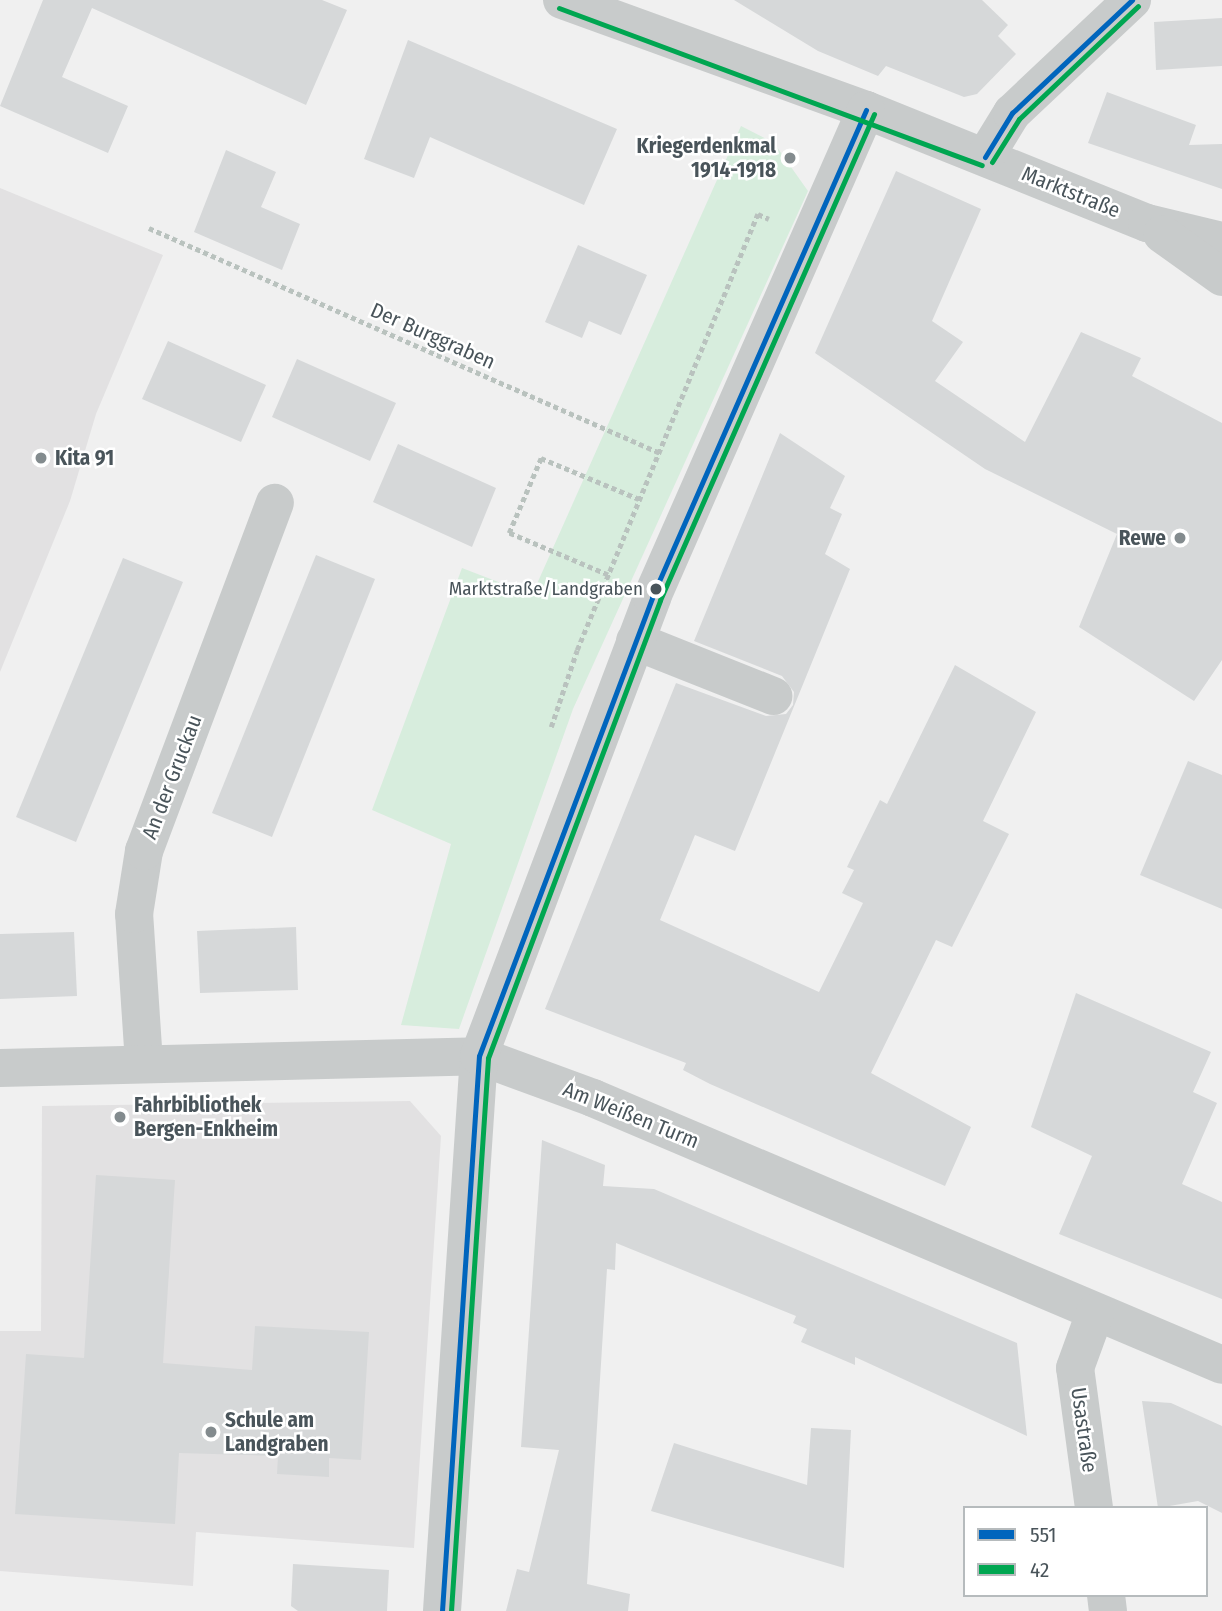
<!DOCTYPE html>
<html>
<head>
<meta charset="utf-8">
<style>
  body { margin:0 }
  #map { position:relative; width:1222px; height:1611px; overflow:hidden; background:#f0f0f0; font-family:"Fira Sans Condensed",sans-serif }
  div>[style] { position:absolute }
  .education>* { inset:0; background:#e2e1e2 }
  .green>* { inset:0; background:#d7eddd }
  .building>* { inset:0; background:#d6d8d9 }
  .path>* { height:4.5px; margin-top:-2.25px; transform-origin:0; background:repeating-linear-gradient(90deg,#b9c2be 0 5px,transparent 0 8.5px) }
  .minor>* { height:38px; margin:-19px; padding:0 19px; transform-origin:19px; border-radius:19px; background:#c8cbcb }
  .bus-1>* { height:5px; margin:-2.5px; padding:0 2.5px; transform-origin:2.5px; border-radius:2.5px; background:#0065bd }
  .bus-2>* { height:5px; margin:-2.5px; padding:0 2.5px; transform-origin:2.5px; border-radius:2.5px; background:#00a651 }
  .dots>* { width:19px; height:19px; translate:-50% -50%; box-sizing:border-box; border:4px solid #fff; border-radius:50% }
  span { translate:-50% -50%; white-space:nowrap; text-align:center; line-height:1.15; -webkit-text-stroke:5px #fff; paint-order:stroke }
  .bus-label { font-size:19px; color:#49545a }
  .right { translate:-100% -50%; text-align:right }
  .poi-label { font-size:21px; color:#49545a; font-weight:700 }
  .left { translate:0 -50%; text-align:left }
  .street-label { font-size:21px; color:#49545a }
  .legend { position:absolute; left:963px; top:1506px; width:245px; height:91px; box-sizing:border-box; background:#fff; border:2px solid #b6bbbd; margin:0; padding:9px 12px; list-style:none; font-size:21px; color:#49545a }
  .legend li { display:flex; align-items:center; gap:14px; height:35px }
  .legend b { width:35px; border:2px solid #b6bbbd }
</style>
</head>
<body>
<div id="map">
  <div class="education">
    <div style="clip-path:polygon(0 188px,163px 255px,96px 414px,70px 501px,0 672px)"></div>
    <div style="clip-path:polygon(410px 1101px,441px 1136px,414px 1548px,196px 1532px,193px 1586px,0 1571px,0 1331px,41px 1331px,42px 1106px)"></div>
  </div>
  <div class="green">
    <div style="clip-path:polygon(741px 126px,774px 143px,808px 191px,573px 709px,459px 1029px,401px 1025px,451px 844px,372px 810px,462px 568px,532px 595px)"></div>
  </div>
  <div class="building">
    <div style="clip-path:polygon(43px 0,322px 0,347px 10px,306px 105px,92px 8px,62px 77px,128px 106px,108px 153px,0 106px)"></div>
    <div style="clip-path:polygon(734px 0,982px 0,1008px 25px,998px 36px,1016px 54px,977px 94px,964px 97px,886px 66px,878px 76px,818px 51px)"></div>
    <div style="clip-path:polygon(1222px 18px,1222px 66px,1156px 70px,1154px 22px)"></div>
    <div style="clip-path:polygon(408px 40px,617px 129px,584px 205px,430px 137px,414px 178px,364px 159px)"></div>
    <div style="clip-path:polygon(1107px 92px,1196px 125px,1189px 145px,1222px 144px,1222px 189px,1088px 143px)"></div>
    <div style="clip-path:polygon(226px 150px,276px 172px,261px 207px,300px 224px,282px 270px,194px 232px)"></div>
    <div style="clip-path:polygon(896px 171px,981px 209px,932px 321px,963px 342px,935px 381px,1025px 442px,1081px 332px,1141px 358px,1132px 376px,1222px 423px,1222px 660px,1194px 701px,1079px 627px,1117px 534px,985px 469px,815px 353px)"></div>
    <div style="clip-path:polygon(578px 245px,647px 275px,621px 335px,589px 321px,582px 338px,545px 322px)"></div>
    <div style="clip-path:polygon(168px 341px,266px 385px,241px 442px,142px 399px)"></div>
    <div style="clip-path:polygon(297px 359px,396px 403px,370px 461px,272px 417px)"></div>
    <div style="clip-path:polygon(780px 433px,845px 476px,830px 508px,842px 514px,825px 554px,850px 569px,735px 851px,695px 835px,660px 920px,819px 992px,863px 903px,842px 893px,854px 870px,847px 867px,880px 800px,887px 804px,955px 665px,1036px 712px,983px 821px,1009px 834px,952px 947px,936px 940px,871px 1073px,971px 1127px,945px 1186px,710px 1084px,683px 1070px,686px 1063px,545px 1009px,676px 683px,766px 716px,786px 714px,793px 705px,794px 692px,782px 676px,694px 641px)"></div>
    <div style="clip-path:polygon(398px 444px,496px 488px,472px 547px,373px 502px)"></div>
    <div style="clip-path:polygon(316px 555px,375px 579px,272px 837px,212px 813px)"></div>
    <div style="clip-path:polygon(123px 558px,183px 582px,76px 842px,16px 817px)"></div>
    <div style="clip-path:polygon(1188px 761px,1222px 775px,1222px 909px,1140px 875px)"></div>
    <div style="clip-path:polygon(296px 927px,298px 990px,200px 993px,197px 931px)"></div>
    <div style="clip-path:polygon(74px 932px,77px 996px,0 999px,0 934px)"></div>
    <div style="clip-path:polygon(1076px 993px,1211px 1052px,1193px 1092px,1217px 1103px,1182px 1184px,1222px 1202px,1222px 1299px,1059px 1234px,1092px 1156px,1031px 1127px)"></div>
    <div style="clip-path:polygon(542px 1140px,605px 1165px,603px 1186px,654px 1189px,1017px 1343px,1027px 1436px,855px 1357px,855px 1365px,801px 1342px,807px 1329px,793px 1323px,796px 1316px,616px 1243px,615px 1270px,607px 1269px,587px 1584px,630px 1594px,628px 1611px,506px 1611px,517px 1569px,529px 1572px,559px 1450px,521px 1447px)"></div>
    <div style="clip-path:polygon(96px 1175px,175px 1180px,163px 1363px,252px 1370px,255px 1326px,369px 1332px,361px 1460px,329px 1458px,329px 1477px,277px 1474px,278px 1456px,179px 1453px,175px 1524px,15px 1514px,26px 1354px,84px 1358px)"></div>
    <div style="clip-path:polygon(1142px 1401px,1171px 1403px,1222px 1426px,1222px 1513px,1198px 1501px,1158px 1508px)"></div>
    <div style="clip-path:polygon(811px 1428px,851px 1430px,844px 1568px,651px 1511px,674px 1443px,807px 1485px)"></div>
    <div style="clip-path:polygon(293px 1564px,389px 1570px,387px 1611px,298px 1611px,291px 1606px)"></div>
  </div>
  <div class="path">
    <div style="left:149px;top:228px;width:558px;rotate:23.76deg"></div>
    <div style="left:608px;top:575px;width:108px;rotate:-157deg"></div>
    <div style="left:509px;top:533px;width:82px;rotate:-66.9deg"></div>
    <div style="left:541px;top:458px;width:106px;rotate:22.7deg"></div>
    <div style="left:551px;top:727px;width:81px;rotate:-71.3deg"></div>
    <div style="left:577px;top:650px;width:472px;rotate:-67.5deg"></div>
    <div style="left:758px;top:214px;width:12px;rotate:24deg"></div>
  </div>
  <div class="minor">
    <div style="left:562px;top:0;width:323px;rotate:19.9deg"></div>
    <div style="left:866px;top:110px;width:303px;rotate:21.9deg"></div>
    <div style="left:1147px;top:223px;width:77px;rotate:13.5deg"></div>
    <div style="left:985px;top:157px;width:52px;rotate:-58.5deg"></div>
    <div style="left:1012px;top:113px;width:165px;rotate:-43.3deg"></div>
    <div style="left:1162px;top:234px;width:74px;rotate:35.6deg"></div>
    <div style="left:635px;top:641px;width:149px;rotate:21.7deg"></div>
    <div style="left:144px;top:1063px;width:149px;rotate:-93.8deg"></div>
    <div style="left:134px;top:914px;width:64px;rotate:-81deg"></div>
    <div style="left:144px;top:851px;width:372px;rotate:-69.4deg"></div>
    <div style="left:0;top:1068px;width:479px;rotate:-1.4deg"></div>
    <div style="left:479px;top:1056px;width:121px;rotate:20.2deg"></div>
    <div style="left:593px;top:1098px;width:683px;rotate:23deg"></div>
    <div style="left:1094px;top:1508px;width:141px;rotate:-97.7deg"></div>
    <div style="left:1075px;top:1368px;width:59px;rotate:-70deg"></div>
    <div style="left:1106px;top:1595px;width:16px;rotate:83deg"></div>
    <div style="left:442px;top:1611px;width:556px;rotate:-86.19deg"></div>
    <div style="left:479px;top:1056px;width:491px;rotate:-69.3deg"></div>
    <div style="left:652px;top:597px;width:532px;rotate:-66.28deg"></div>
  </div>
  <div class="bus-1">
    <div style="left:985px;top:157px;width:52px;rotate:-58.5deg"></div>
    <div style="left:1012px;top:113px;width:165px;rotate:-43.3deg"></div>
    <div style="left:442px;top:1611px;width:556px;rotate:-86.19deg"></div>
    <div style="left:479px;top:1056px;width:491px;rotate:-69.3deg"></div>
    <div style="left:652px;top:597px;width:532px;rotate:-66.28deg"></div>
  </div>
  <div class="bus-2">
    <div style="left:559px;top:8px;width:451px;rotate:20.4deg"></div>
    <div style="left:992px;top:162px;width:51px;rotate:-57.9deg"></div>
    <div style="left:1019px;top:119px;width:164px;rotate:-43.5deg"></div>
    <div style="left:451px;top:1611px;width:554px;rotate:-86.17deg"></div>
    <div style="left:488px;top:1058px;width:489px;rotate:-69.4deg"></div>
    <div style="left:660px;top:600px;width:531px;rotate:-66.23deg"></div>
  </div>
  <div class="dots">
    <div style="left:790px;top:158px;background:#838b8e"></div>
    <div style="left:41px;top:458px;background:#838b8e"></div>
    <div style="left:1180px;top:538px;background:#838b8e"></div>
    <div style="left:656px;top:589px;background:#49545a"></div>
    <div style="left:120px;top:1117px;background:#838b8e"></div>
    <div style="left:211px;top:1432px;background:#838b8e"></div>
  </div>
  <div class="bus-label">
    <span class="right" style="left:643px;top:589px">Marktstraße/Landgraben</span>
  </div>
  <div class="poi-label">
    <span class="right" style="left:776px;top:158px">Kriegerdenkmal<br>1914-1918</span>
    <span class="left" style="left:55px;top:458px">Kita 91</span>
    <span class="right" style="left:1166px;top:538px">Rewe</span>
    <span class="left" style="left:134px;top:1117px">Fahrbibliothek<br>Bergen-Enkheim</span>
    <span class="left" style="left:225px;top:1432px">Schule am<br>Landgraben</span>
  </div>
  <div class="street-label">
    <span style="left:1071px;top:192px;rotate:22deg">Marktstraße</span>
    <span style="left:433px;top:336px;rotate:24deg">Der Burggraben</span>
    <span style="left:172px;top:777px;rotate:-69deg">An der Gruckau</span>
    <span style="left:631px;top:1115px;rotate:22deg">Am Weißen Turm</span>
    <span style="left:1084px;top:1430px;rotate:82deg">Usastraße</span>
  </div>
  <ul class="legend">
  <li><b style="height:9px;background:#0065bd"></b>551</li>
  <li><b style="height:9px;background:#00a651"></b>42</li>
  </ul>
</div>
</body>
</html>
